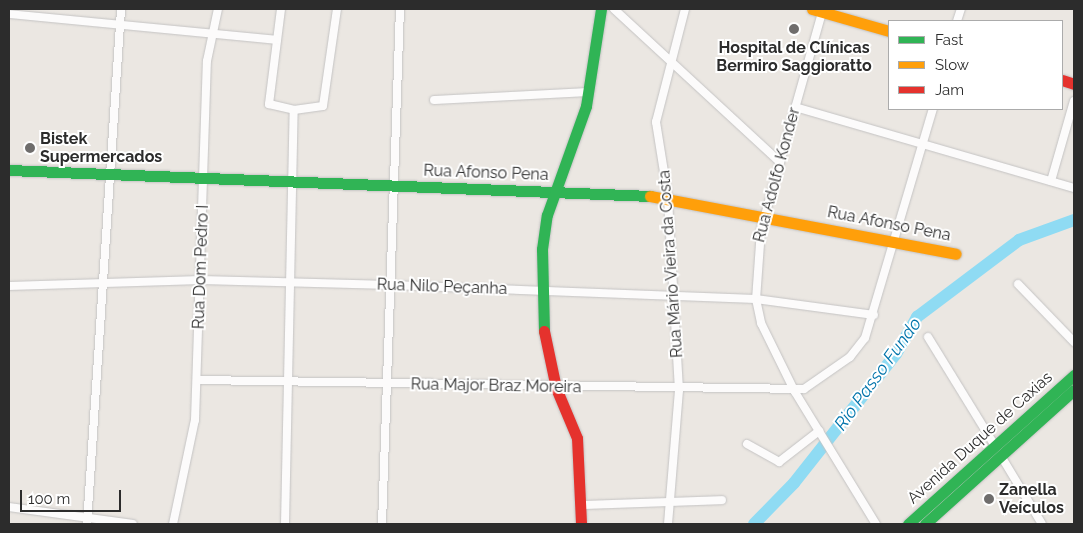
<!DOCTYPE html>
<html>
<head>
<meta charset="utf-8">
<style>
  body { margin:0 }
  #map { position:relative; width:1083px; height:533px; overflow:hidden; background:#ebe7e2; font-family:Raleway,sans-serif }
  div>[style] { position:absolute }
  .river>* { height:12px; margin:-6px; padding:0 6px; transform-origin:6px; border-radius:6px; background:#8fdbf3 }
  .roads { filter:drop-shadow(0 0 1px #c4c3c3) drop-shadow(0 0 1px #c4c3c3) }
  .street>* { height:8px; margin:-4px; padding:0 4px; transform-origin:4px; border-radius:4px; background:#fcfbfb }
  .fast>* { height:11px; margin:-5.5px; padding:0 5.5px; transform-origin:5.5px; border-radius:5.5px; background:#30b455 }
  .slow>* { height:11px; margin:-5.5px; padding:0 5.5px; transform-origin:5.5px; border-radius:5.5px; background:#ff9f0a }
  .jam>* { height:11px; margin:-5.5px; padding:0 5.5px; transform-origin:5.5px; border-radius:5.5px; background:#e5322d }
  .dots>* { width:14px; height:14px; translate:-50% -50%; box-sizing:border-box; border:2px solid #fff; border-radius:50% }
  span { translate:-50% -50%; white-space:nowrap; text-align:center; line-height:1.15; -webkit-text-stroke:4px #fff; paint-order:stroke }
  .poi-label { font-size:16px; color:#2c2c2c; font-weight:700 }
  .left { translate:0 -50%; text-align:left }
  .street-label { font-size:16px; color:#2c2c2c }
  .water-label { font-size:18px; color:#0174ab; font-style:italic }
  .frame { position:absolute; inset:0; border:10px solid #2c2c2c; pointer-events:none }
  .legend { position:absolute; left:888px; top:20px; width:175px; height:90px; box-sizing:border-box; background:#fff; border:1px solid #ababab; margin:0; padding:6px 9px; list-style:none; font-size:15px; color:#2c2c2c }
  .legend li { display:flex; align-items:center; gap:10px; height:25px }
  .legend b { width:25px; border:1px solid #ababab }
  .scale { position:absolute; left:20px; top:490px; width:101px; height:22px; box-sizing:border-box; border:2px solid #2c2c2c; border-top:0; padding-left:6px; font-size:15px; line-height:18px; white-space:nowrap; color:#2c2c2c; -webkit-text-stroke:4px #fff; paint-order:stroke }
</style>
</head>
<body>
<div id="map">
  <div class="river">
    <div style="left:754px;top:524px;width:57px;rotate:-45.7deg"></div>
    <div style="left:794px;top:483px;width:164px;rotate:-51.7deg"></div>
    <div style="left:896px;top:354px;width:43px;rotate:-60.4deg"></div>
    <div style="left:917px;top:317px;width:128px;rotate:-37deg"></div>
    <div style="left:1019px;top:240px;width:59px;rotate:-20deg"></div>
  </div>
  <div class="roads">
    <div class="street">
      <div style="left:281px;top:9px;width:96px;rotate:97.2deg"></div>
      <div style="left:269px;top:104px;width:26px;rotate:13deg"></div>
      <div style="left:294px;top:110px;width:29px;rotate:-8deg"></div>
      <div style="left:323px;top:106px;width:98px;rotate:-81.8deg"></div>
      <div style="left:614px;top:9px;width:226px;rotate:42.7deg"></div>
      <div style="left:823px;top:9px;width:230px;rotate:105.7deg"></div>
      <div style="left:761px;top:230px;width:69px;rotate:94.1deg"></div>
      <div style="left:756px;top:299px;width:25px;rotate:78deg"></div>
      <div style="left:761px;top:323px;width:77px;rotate:63.8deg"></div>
      <div style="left:795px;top:392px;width:155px;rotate:58.5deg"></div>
      <div style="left:9px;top:14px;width:269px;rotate:5.5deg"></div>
      <div style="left:957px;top:21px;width:13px;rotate:-72deg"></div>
      <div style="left:434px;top:100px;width:155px;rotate:-3deg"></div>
      <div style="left:795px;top:107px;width:291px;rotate:16.2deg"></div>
      <div style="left:1051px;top:181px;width:83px;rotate:-74deg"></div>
      <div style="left:1018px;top:284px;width:81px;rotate:46deg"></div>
      <div style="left:9px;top:286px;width:192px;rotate:-1.8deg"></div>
      <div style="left:201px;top:280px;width:190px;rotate:1.5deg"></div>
      <div style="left:391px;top:285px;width:365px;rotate:2.2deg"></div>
      <div style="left:756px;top:299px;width:119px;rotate:7.7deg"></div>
      <div style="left:928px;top:337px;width:128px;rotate:58.4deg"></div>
      <div style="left:197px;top:380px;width:607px;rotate:0.85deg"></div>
      <div style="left:804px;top:389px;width:56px;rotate:-34.8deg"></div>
      <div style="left:850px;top:357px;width:24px;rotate:-52deg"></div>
      <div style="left:865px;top:338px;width:239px;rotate:-73.5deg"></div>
      <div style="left:747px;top:444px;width:37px;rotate:29deg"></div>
      <div style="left:779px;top:462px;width:51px;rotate:-37.8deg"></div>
      <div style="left:1001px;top:456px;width:79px;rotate:58.9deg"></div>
      <div style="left:581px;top:505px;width:141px;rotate:-2deg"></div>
      <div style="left:9px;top:507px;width:125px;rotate:7.8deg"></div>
      <div style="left:87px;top:524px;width:516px;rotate:-86.22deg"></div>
      <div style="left:173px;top:524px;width:106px;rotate:-78.1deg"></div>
      <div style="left:195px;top:420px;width:359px;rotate:-88.1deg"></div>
      <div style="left:207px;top:61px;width:53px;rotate:-78.1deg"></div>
      <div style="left:285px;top:524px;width:414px;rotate:-88.8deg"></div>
      <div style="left:382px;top:524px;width:515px;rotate:-88deg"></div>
      <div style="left:668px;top:524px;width:134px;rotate:-85.3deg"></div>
      <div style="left:679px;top:390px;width:193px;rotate:-93.3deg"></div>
      <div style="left:668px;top:197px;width:76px;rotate:-99.1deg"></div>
      <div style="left:656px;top:122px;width:117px;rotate:-75.6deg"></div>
    </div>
    <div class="fast">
      <div style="left:9px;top:170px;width:642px;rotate:2.32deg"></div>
      <div style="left:544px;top:331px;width:82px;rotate:-91.4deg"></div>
      <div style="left:542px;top:249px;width:34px;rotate:-82deg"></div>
      <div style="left:547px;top:215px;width:116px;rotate:-70.3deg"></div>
      <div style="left:586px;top:106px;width:98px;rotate:-81.2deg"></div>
      <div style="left:908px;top:524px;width:223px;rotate:-41.9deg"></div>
      <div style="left:925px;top:524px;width:200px;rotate:-42deg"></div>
    </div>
    <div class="slow">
      <div style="left:812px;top:9px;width:80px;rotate:15.9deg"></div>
      <div style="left:650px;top:196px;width:311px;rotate:10.7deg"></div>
    </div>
    <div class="jam">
      <div style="left:1062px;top:80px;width:13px;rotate:18deg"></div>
      <div style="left:544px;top:331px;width:58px;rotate:78.1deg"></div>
      <div style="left:556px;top:388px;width:54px;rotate:67.2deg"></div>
      <div style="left:577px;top:438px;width:86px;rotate:87.3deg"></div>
    </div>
  </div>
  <div class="dots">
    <div style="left:794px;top:29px;background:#6f6d6c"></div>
    <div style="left:30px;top:148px;background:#6f6d6c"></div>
    <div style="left:989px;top:499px;background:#6f6d6c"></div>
  </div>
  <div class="poi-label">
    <span style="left:794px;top:57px">Hospital de Clínicas<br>Bermiro Saggioratto</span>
    <span class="left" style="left:40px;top:148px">Bistek<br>Supermercados</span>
    <span class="left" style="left:999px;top:499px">Zanella<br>Veículos</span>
  </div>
  <div class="street-label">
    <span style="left:486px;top:173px;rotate:2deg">Rua Afonso Pena</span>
    <span style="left:777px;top:175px;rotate:-75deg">Rua Adolfo Konder</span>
    <span style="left:889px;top:224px;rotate:11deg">Rua Afonso Pena</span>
    <span style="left:671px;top:264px;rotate:-94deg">Rua Mário Vieira da Costa</span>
    <span style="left:201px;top:267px;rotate:-88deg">Rua Dom Pedro I</span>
    <span style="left:442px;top:287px;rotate:2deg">Rua Nilo Peçanha</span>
    <span style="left:496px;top:386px;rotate:1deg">Rua Major Braz Moreira</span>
    <span style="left:980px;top:438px;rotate:-42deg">Avenida Duque de Caxias</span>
  </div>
  <div class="water-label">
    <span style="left:878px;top:374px;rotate:-54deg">Rio Passo Fundo</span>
  </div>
  <div class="frame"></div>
  <ul class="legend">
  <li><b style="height:6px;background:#30b455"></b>Fast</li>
  <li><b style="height:6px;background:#ff9f0a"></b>Slow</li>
  <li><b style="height:6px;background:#e5322d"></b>Jam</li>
  </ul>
  <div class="scale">100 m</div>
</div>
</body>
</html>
